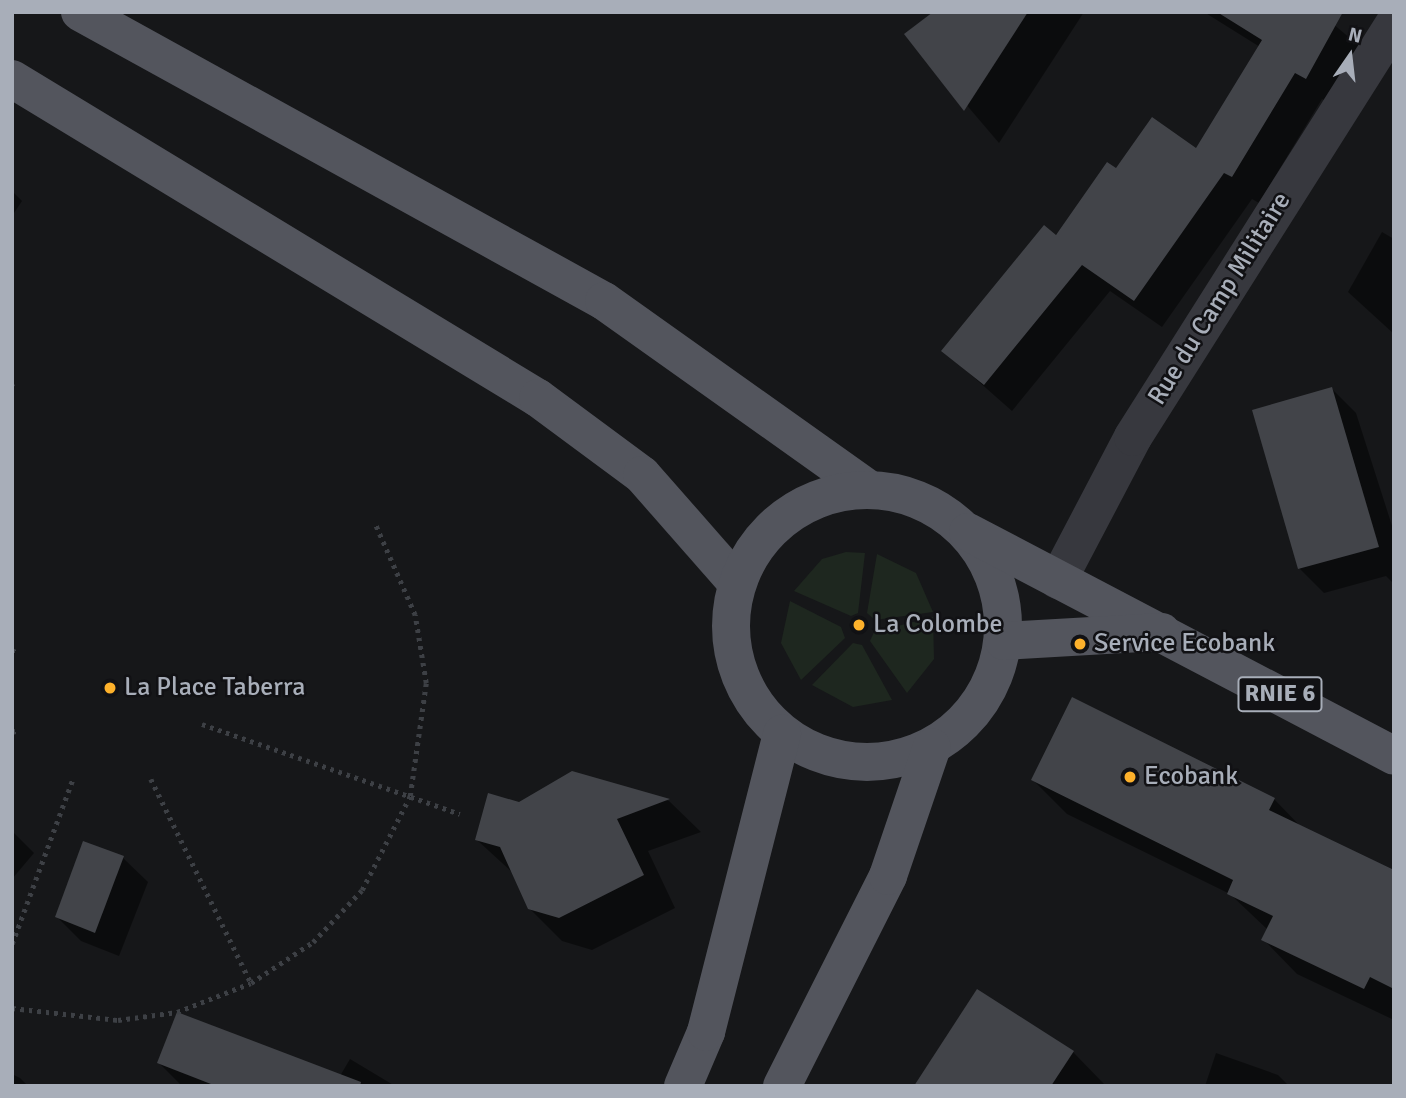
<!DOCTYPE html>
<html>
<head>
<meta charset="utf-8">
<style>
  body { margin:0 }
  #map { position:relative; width:1406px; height:1098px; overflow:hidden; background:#161719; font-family:Signika,sans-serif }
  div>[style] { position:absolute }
  .green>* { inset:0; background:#1e271f }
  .shadow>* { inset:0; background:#0007 }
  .building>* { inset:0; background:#424449 }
  .path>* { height:4.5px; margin-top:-2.25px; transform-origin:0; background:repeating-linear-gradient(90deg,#3d4045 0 3.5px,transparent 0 8.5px) }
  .street>* { height:38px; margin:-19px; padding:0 19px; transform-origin:19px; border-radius:19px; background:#37383e }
  .primary>* { height:38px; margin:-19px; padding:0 19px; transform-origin:19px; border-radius:19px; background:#53555d }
  .primary>.ring { margin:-19px; padding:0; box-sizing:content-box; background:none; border:38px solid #53555d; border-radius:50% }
  .dots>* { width:19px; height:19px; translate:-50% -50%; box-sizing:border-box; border:4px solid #111114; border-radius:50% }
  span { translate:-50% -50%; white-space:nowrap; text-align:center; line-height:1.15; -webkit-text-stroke:5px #111114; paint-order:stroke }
  .shield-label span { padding:2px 5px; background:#111114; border:2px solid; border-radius:5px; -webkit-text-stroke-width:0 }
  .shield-label { font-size:24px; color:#a8aeb9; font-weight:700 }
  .street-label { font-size:26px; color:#a8aeb9 }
  .poi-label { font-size:26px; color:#a8aeb9 }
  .left { translate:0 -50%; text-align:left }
  .frame { position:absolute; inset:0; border:14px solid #a8aeb9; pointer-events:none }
  .north { position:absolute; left:1315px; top:21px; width:70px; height:70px; -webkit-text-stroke:5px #111114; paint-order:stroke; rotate:14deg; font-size:19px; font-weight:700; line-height:28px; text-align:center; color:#a8aeb9 }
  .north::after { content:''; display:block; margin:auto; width:24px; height:32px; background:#a8aeb9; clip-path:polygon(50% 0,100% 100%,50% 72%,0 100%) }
</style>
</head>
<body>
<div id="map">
  <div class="green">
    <div style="clip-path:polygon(846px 552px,865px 553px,858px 613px,851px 616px,794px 591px,822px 559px)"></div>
    <div style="clip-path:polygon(877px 554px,916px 573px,933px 612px,875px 620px,867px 613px)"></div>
    <div style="clip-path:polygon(790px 601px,841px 627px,845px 638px,801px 680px,781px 643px)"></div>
    <div style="clip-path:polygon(933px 617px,934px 659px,907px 693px,870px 641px,874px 632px)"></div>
    <div style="clip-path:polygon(853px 643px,862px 645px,892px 700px,853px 707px,812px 685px)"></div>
  </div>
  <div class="shadow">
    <div style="clip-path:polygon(936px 12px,1084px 12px,999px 143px,906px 34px)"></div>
    <div style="clip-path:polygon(1204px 12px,1319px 12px,1364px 50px,1333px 105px,1322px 99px,1259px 203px,1252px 199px,1162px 327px,1110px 291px,1012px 411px,944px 351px,1117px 171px,1196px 150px,1260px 47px)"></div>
    <div style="clip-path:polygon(12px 191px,22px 201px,12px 216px)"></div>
    <div style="clip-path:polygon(1382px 232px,1394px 239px,1394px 334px,1348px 292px)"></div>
    <div style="clip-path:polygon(1332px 389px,1356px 413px,1394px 532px,1394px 584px,1386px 576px,1324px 593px,1300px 569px,1255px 411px)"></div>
    <div style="clip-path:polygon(1072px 700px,1274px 799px,1303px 829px,1394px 872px,1394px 1020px,1297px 974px,1263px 939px,1268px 930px,1230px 894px,1067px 814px,1033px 780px)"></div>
    <div style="clip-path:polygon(572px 773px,669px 801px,701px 832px,648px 851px,675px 908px,592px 950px,562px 941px,529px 908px,514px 874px,477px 840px,519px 803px)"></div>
    <div style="clip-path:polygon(12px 831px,34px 853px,12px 879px)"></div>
    <div style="clip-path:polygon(123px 858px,148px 882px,119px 956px,81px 941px,57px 917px)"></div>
    <div style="clip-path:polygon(1073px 1052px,1106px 1086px,916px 1086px)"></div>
    <div style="clip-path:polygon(1216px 1053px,1278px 1075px,1289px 1086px,1205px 1086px)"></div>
    <div style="clip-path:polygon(350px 1059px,395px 1086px,182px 1086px,159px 1063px,340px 1076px)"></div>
    <div style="clip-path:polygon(12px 1074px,20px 1078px,28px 1086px,12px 1086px)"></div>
  </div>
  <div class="building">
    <div style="clip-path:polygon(933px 12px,1028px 12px,964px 111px,904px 34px)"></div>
    <div style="clip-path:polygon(1217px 12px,1343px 12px,1306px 79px,1295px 73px,1232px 177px,1224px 173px,1134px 301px,1082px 265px,984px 385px,941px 351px,1044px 225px,1056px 235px,1107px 162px,1116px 168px,1152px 117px,1196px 148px,1262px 40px)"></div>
    <div style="clip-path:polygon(1332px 387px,1379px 547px,1298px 569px,1252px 410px)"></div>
    <div style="clip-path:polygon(1072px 697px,1275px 798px,1269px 810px,1394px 870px,1394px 989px,1370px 977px,1364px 989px,1261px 940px,1273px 916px,1227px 894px,1233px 880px,1031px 780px)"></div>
    <div style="clip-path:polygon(572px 771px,670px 799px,617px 819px,644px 875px,559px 918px,528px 909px,500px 847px,475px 840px,488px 793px,519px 802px)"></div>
    <div style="clip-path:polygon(83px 841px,124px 856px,95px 933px,55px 917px)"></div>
    <div style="clip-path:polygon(977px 989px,1074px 1051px,1051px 1086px,914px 1086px)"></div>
    <div style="clip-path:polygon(177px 1012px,361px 1082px,360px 1086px,216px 1086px,157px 1063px)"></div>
  </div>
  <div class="path">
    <div style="left:12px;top:384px;width:2px;rotate:-27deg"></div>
    <div style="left:12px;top:650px;width:7px;rotate:27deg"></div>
    <div style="left:202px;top:724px;width:273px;rotate:19.2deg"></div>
    <div style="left:12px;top:732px;width:7px;rotate:-16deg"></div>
    <div style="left:151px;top:779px;width:227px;rotate:63.9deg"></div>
    <div style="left:12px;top:944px;width:174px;rotate:-69.8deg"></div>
    <div style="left:12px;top:1008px;width:107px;rotate:6.5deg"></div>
    <div style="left:118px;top:1020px;width:60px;rotate:-7.7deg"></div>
    <div style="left:177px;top:1012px;width:79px;rotate:-21.4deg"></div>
    <div style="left:251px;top:983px;width:74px;rotate:-33.5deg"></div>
    <div style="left:313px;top:942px;width:71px;rotate:-46.7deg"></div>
    <div style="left:362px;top:890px;width:106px;rotate:-62.9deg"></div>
    <div style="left:410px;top:796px;width:114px;rotate:-81.9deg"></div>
    <div style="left:426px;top:683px;width:69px;rotate:-99.2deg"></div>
    <div style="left:415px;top:615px;width:99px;rotate:-113.7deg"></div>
  </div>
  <div class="street">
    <div style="left:1058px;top:580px;width:161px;rotate:-62.3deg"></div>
    <div style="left:1133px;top:437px;width:489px;rotate:-57.7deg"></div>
  </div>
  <div class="primary">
    <div style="left:80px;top:12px;width:598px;rotate:28.88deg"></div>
    <div style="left:604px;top:301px;width:321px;rotate:35.4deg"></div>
    <div style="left:12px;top:79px;width:615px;rotate:31.24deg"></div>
    <div style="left:538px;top:398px;width:129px;rotate:36.5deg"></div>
    <div style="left:642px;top:475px;width:141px;rotate:48.7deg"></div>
    <div class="ring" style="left:731px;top:490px;width:234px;height:234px"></div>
    <div style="left:968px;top:532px;width:481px;rotate:27.7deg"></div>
    <div style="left:1004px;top:641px;width:158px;rotate:-3.3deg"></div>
    <div style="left:683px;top:1086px;width:59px;rotate:-66.9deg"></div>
    <div style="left:706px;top:1032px;width:308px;rotate:-75.7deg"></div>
    <div style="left:782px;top:1086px;width:235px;rotate:-63.2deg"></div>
    <div style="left:888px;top:876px;width:136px;rotate:-71.2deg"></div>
  </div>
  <div class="dots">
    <div style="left:859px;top:625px;background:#fdb12b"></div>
    <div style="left:1080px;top:644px;background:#fdb12b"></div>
    <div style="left:110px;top:688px;background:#fdb12b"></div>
    <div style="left:1130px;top:777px;background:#fdb12b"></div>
  </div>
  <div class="shield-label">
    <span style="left:1280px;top:694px">RNIE 6</span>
  </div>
  <div class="street-label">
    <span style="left:1220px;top:299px;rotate:-58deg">Rue du Camp Militaire</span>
  </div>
  <div class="poi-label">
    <span class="left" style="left:873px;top:625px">La Colombe</span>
    <span class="left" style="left:1094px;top:644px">Service Ecobank</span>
    <span class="left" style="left:124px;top:688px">La Place Taberra</span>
    <span class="left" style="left:1144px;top:777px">Ecobank</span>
  </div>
  <div class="frame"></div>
  <div class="north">N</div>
</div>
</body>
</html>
